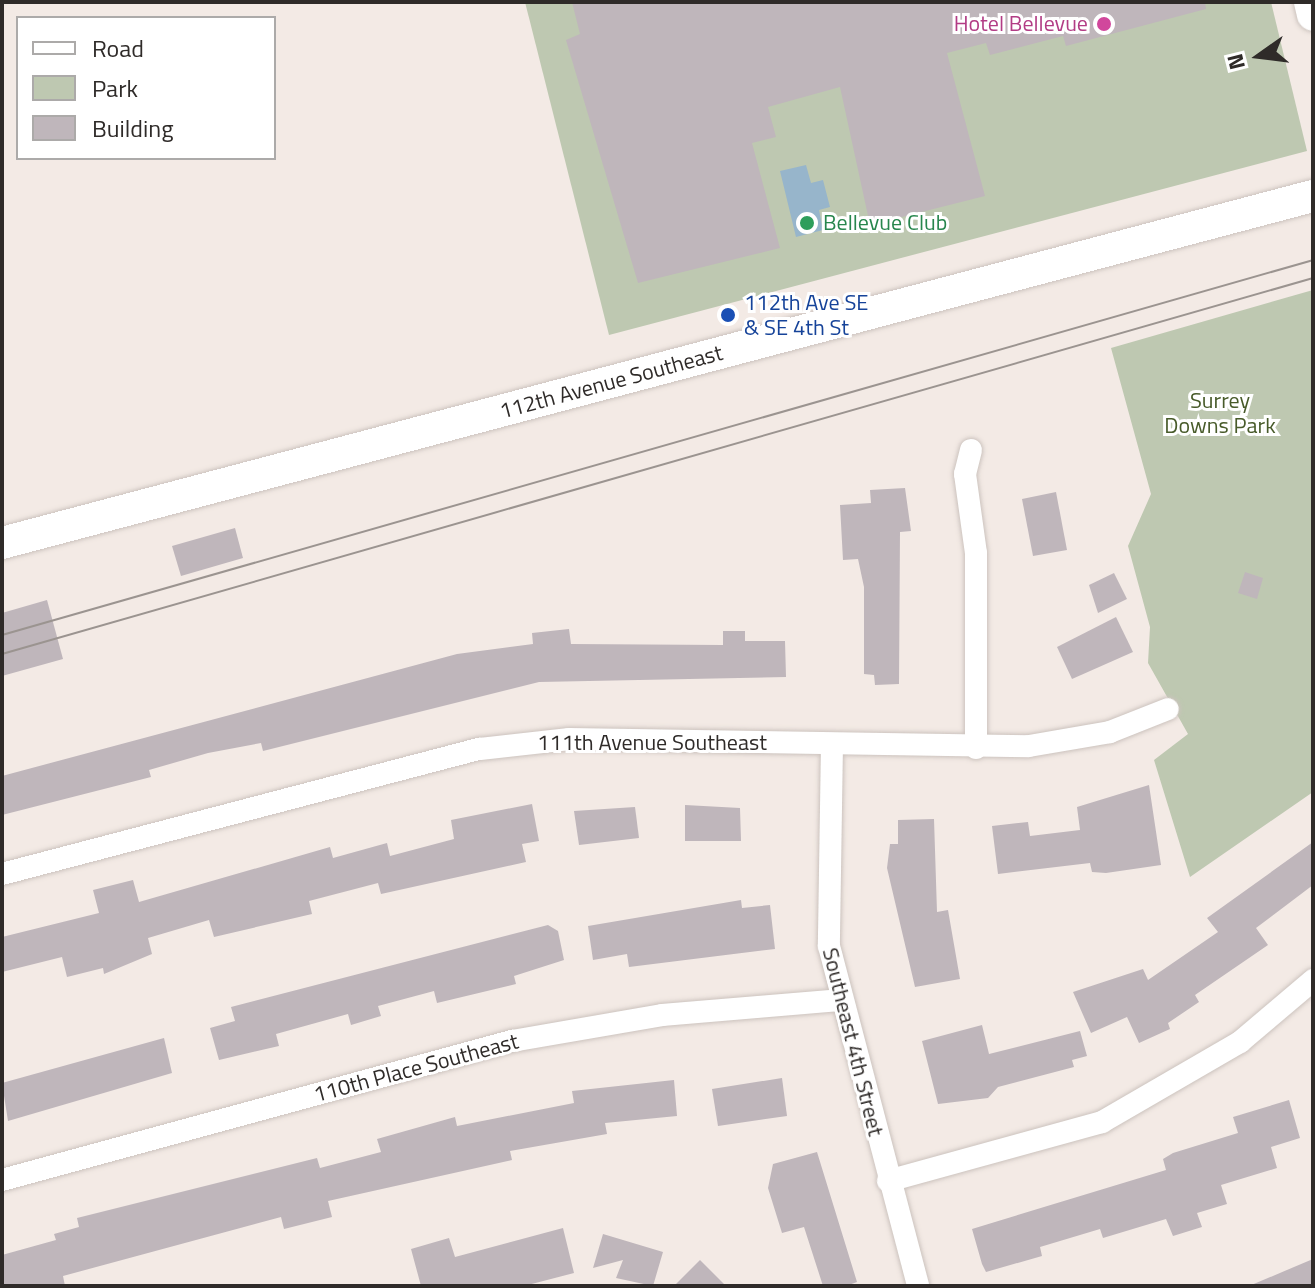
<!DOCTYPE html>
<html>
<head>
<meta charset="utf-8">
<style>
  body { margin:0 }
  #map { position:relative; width:1315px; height:1288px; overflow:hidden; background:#f3eae5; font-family:"Titillium Web",sans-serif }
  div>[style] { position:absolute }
  .green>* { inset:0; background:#bec8b1 }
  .water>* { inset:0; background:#97b5cb }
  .building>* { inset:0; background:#bfb6bb }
  .roads { filter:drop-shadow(0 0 2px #ccc3be) drop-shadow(0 0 2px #ccc3be) }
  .street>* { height:22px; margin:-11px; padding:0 11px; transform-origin:11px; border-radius:11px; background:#fff }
  .secondary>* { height:32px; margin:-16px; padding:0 16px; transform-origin:16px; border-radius:16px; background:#fff }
  .tram>* { height:2px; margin:-1px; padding:0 1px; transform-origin:1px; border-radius:1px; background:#9b9490 }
  .dots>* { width:22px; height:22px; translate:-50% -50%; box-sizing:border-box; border:4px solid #fff; border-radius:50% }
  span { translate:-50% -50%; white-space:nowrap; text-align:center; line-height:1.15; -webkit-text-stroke:6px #fff; paint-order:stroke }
  .hotel-label { font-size:22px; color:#b23c85 }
  .right { translate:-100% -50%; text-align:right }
  .leisure-label { font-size:22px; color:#27864d }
  .left { translate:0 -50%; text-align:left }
  .transit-label { font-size:22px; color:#164399 }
  .street-label { font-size:22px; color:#2f2b29 }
  .park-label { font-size:22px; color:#485b2a }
  .frame { position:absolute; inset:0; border:4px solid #2f2b29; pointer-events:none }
  .legend { position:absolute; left:16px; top:16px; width:260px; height:144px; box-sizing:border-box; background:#fff; border:2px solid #acaaa9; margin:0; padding:10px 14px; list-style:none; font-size:24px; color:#2f2b29 }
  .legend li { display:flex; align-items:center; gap:16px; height:40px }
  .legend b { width:40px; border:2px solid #acaaa9 }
  .north { position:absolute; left:1219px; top:16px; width:80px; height:80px; -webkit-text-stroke:6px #fff; paint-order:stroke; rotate:256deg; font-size:22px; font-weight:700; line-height:32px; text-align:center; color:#2f2b29 }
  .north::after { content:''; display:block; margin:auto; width:28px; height:36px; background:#2f2b29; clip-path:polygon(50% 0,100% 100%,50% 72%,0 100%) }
</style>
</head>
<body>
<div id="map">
  <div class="green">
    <div style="clip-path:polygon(525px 2px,1271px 2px,1307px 151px,609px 335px)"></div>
    <div style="clip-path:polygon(1313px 290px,1313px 792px,1190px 877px,1154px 760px,1188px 734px,1148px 663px,1150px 627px,1128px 546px,1151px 494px,1111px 348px)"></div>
  </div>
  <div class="water">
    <div style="clip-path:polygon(806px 165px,811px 183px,823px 180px,830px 207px,819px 210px,823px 230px,796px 237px,780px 171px)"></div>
  </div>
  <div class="building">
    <div style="clip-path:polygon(572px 2px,1205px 2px,1206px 9px,1066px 46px,1063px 36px,990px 55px,986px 43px,947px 53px,985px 196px,870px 225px,840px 87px,768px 107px,776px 137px,752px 143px,780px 248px,638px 283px,566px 40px,580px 34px)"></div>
    <div style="clip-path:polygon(905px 488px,911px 531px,900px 532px,899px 684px,875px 685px,874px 675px,864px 674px,864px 587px,858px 559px,843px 560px,840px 505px,871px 503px,870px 490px)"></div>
    <div style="clip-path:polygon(1056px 492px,1067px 550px,1033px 556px,1022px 499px)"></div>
    <div style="clip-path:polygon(235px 528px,243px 558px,181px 576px,172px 546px)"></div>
    <div style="clip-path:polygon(1245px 572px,1263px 578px,1257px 599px,1238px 593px)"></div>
    <div style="clip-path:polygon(1114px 573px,1127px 599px,1098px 613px,1089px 585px)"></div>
    <div style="clip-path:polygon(47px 600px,63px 659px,2px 676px,2px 613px)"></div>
    <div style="clip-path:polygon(1116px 617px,1133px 652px,1072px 679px,1057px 647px)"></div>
    <div style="clip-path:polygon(569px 629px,571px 644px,723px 645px,723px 631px,745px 631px,745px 641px,785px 641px,786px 677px,539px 682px,263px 751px,261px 743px,208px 753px,149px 770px,151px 777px,2px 815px,2px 776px,457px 654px,533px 644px,532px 633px)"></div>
    <div style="clip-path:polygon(1149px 785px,1161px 865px,1106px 873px,1092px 872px,1090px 863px,998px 874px,992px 826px,1028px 822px,1030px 836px,1080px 830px,1077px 807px)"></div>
    <div style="clip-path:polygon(532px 804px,539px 841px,522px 844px,526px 862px,381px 894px,378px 883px,309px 901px,312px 914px,214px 937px,209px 920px,148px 938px,152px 954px,104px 974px,103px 968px,67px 977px,62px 957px,2px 972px,2px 937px,99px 913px,93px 890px,133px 880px,139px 902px,330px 847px,333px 858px,387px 843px,390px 856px,454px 839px,451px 820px)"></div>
    <div style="clip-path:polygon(685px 805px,740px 808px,741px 841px,685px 841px)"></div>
    <div style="clip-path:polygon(635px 807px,639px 838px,579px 845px,574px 811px)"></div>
    <div style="clip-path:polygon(934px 819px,937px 912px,948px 910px,960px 979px,915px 987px,887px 868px,890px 844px,898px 844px,898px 820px)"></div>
    <div style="clip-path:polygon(1313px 842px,1313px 885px,1256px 928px,1268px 945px,1195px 995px,1199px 1002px,1168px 1023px,1170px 1029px,1139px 1043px,1127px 1017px,1091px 1033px,1073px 992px,1143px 969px,1148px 980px,1218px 932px,1207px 918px)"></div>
    <div style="clip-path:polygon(741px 900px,742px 908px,770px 905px,775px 949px,629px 967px,627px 954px,593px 960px,588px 926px)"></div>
    <div style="clip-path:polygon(548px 925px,558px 931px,564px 960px,514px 976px,516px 984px,437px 1003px,434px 991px,378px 1006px,381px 1016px,351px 1025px,348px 1014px,276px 1034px,279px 1046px,219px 1060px,210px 1028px,235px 1021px,231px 1007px)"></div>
    <div style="clip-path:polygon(982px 1025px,989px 1054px,1080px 1031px,1087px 1056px,1072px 1060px,1074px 1067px,998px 1087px,988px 1098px,938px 1104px,922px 1041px)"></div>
    <div style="clip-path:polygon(164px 1038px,172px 1073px,8px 1121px,2px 1083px)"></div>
    <div style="clip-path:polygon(782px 1078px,787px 1116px,718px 1126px,712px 1089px)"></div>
    <div style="clip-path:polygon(674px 1080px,677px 1116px,605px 1123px,607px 1134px,510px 1151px,512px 1160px,328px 1201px,332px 1217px,284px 1229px,281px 1217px,63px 1276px,65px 1286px,2px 1286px,2px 1255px,56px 1240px,54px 1234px,79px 1227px,77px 1218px,317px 1158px,320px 1168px,381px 1152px,377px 1139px,455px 1117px,457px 1126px,574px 1103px,572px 1091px)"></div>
    <div style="clip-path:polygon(1289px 1100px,1300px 1138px,1271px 1147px,1277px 1168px,1221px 1185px,1227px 1204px,1197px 1213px,1202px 1227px,1173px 1236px,1166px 1219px,1103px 1238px,1100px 1229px,1040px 1247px,1042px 1256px,986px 1272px,982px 1264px,972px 1229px,1166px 1170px,1163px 1159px,1173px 1153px,1238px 1133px,1233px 1117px)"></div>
    <div style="clip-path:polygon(817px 1152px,857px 1282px,846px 1286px,823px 1286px,804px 1227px,782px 1233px,768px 1188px,773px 1164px)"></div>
    <div style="clip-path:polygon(563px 1228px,574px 1273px,524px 1286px,421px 1286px,411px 1249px,449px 1238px,455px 1257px)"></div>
    <div style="clip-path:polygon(603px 1234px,663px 1252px,653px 1286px,616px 1278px,623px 1260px,593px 1268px)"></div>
    <div style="clip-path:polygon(1313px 1259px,1313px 1286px,1249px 1286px)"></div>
    <div style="clip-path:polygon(700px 1260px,726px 1286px,674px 1286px)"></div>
  </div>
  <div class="roads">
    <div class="street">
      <div style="left:971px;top:450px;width:25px;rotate:104deg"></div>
      <div style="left:965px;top:474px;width:80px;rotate:82.1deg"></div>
      <div style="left:976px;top:553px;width:195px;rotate:90deg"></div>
      <div style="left:832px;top:744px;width:202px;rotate:90.9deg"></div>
      <div style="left:829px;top:946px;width:351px;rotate:75.3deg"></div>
      <div style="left:2px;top:874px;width:494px;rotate:-14.7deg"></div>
      <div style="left:480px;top:749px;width:90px;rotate:-6.4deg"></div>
      <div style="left:569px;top:739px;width:460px;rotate:0.9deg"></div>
      <div style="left:1029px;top:746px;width:82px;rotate:-9.8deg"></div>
      <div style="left:1110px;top:732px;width:62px;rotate:-21.6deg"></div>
      <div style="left:2px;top:1180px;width:529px;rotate:-15.25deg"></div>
      <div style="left:512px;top:1041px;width:152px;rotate:-9.8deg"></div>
      <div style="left:662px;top:1015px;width:178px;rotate:-4.8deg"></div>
      <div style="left:888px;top:1181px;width:222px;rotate:-15.4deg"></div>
      <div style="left:1102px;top:1122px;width:160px;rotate:-30.1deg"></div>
      <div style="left:1240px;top:1042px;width:96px;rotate:-40.3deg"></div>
    </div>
    <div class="secondary">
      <div style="left:1310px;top:2px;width:13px;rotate:77deg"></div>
      <div style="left:2px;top:543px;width:1356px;rotate:-14.83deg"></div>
    </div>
  </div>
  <div class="tram">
    <div style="left:2px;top:635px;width:1364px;rotate:-15.96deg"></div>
    <div style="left:2px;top:654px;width:1364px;rotate:-16deg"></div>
  </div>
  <div class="dots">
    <div style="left:1104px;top:24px;background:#d1479c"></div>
    <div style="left:807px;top:223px;background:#2e9e5b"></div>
    <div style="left:728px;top:315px;background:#1a4fb4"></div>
  </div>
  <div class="hotel-label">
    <span class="right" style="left:1088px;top:24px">Hotel Bellevue</span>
  </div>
  <div class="leisure-label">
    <span class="left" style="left:823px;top:223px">Bellevue Club</span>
  </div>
  <div class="transit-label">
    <span class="left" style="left:744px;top:315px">112th Ave SE<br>&amp; SE 4th St</span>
  </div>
  <div class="street-label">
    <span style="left:611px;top:382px;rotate:-15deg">112th Avenue Southeast</span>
    <span style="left:652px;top:743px">111th Avenue Southeast</span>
    <span style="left:853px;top:1042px;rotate:76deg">Southeast 4th Street</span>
    <span style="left:416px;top:1068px;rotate:-15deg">110th Place Southeast</span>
  </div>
  <div class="park-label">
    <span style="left:1220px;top:413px">Surrey<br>Downs Park</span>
  </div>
  <div class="frame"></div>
  <ul class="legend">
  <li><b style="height:10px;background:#fff"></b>Road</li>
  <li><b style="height:22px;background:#bec8b1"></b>Park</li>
  <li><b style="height:22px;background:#bfb6bb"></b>Building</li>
  </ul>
  <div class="north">N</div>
</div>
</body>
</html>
